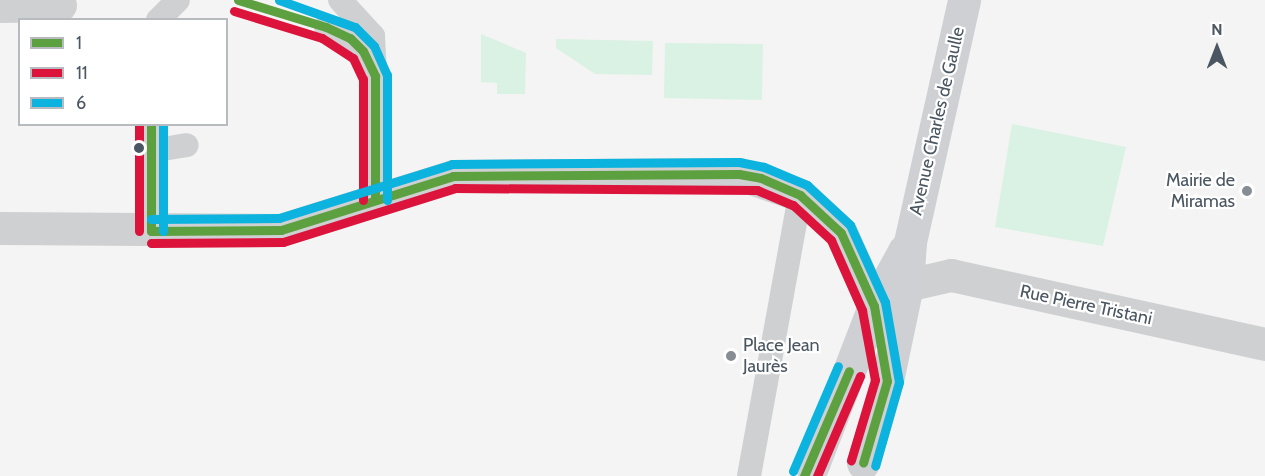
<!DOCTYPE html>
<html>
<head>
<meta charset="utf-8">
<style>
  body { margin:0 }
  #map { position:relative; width:1265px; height:476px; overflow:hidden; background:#f4f4f4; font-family:Cabin,sans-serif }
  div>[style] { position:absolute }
  .green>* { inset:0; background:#d9f2e3 }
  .lane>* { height:24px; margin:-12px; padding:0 12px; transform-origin:12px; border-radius:12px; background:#ced0d2 }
  .street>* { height:33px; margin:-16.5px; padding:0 16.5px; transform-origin:16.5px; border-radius:16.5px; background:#ced0d2 }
  .secondary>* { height:33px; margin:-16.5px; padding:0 16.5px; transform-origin:16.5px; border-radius:16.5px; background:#ced0d4 }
  .bus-1>* { height:9px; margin:-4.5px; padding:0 4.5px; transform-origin:4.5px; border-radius:4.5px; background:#5da040 }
  .bus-2>* { height:9px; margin:-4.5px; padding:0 4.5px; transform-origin:4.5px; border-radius:4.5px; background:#dc143c }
  .bus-3>* { height:9px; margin:-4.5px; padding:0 4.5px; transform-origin:4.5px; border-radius:4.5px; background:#0bb3de }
  .dots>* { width:16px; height:16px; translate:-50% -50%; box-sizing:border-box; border:3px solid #fff; border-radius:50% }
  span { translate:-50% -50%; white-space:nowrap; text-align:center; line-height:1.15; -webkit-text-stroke:4.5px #fff; paint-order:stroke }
  .street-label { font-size:18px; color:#4a5661 }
  .poi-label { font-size:18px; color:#4a5661 }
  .right { translate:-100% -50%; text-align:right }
  .left { translate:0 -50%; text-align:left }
  .legend { position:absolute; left:18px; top:18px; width:210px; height:108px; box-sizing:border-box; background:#fff; border:2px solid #b7bbc0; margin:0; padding:8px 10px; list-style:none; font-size:18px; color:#4a5661 }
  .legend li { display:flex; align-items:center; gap:12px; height:30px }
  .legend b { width:30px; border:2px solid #b7bbc0 }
  .north { position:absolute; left:1187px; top:18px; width:60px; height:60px; -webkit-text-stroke:4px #fff; paint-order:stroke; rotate:0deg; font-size:16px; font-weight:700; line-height:24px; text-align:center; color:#4a5661 }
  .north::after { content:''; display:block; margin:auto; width:21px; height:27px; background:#4a5661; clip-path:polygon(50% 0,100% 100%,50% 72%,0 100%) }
</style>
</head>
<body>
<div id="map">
  <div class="green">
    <div style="clip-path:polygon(481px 34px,526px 53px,525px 94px,497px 94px,497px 83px,481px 82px)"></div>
    <div style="clip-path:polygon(556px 39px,653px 41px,652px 75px,595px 74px,556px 48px)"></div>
    <div style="clip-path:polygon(665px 43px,763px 44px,762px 100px,664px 98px)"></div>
    <div style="clip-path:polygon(1012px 124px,1126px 147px,1103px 246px,995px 227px)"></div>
  </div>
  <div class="lane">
    <div style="left:340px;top:0;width:49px;rotate:47.5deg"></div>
    <div style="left:373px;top:36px;width:34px;rotate:87deg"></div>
    <div style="left:158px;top:20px;width:28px;rotate:-45deg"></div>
    <div style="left:326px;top:27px;width:26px;rotate:25deg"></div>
    <div style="left:350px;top:38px;width:18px;rotate:45deg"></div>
    <div style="left:363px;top:51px;width:28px;rotate:64deg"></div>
    <div style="left:375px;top:76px;width:124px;rotate:90deg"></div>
    <div style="left:151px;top:124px;width:107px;rotate:90deg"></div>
    <div style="left:150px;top:151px;width:37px;rotate:-9deg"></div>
    <div style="left:749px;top:476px;width:286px;rotate:-79.7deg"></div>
  </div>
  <div class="street">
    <div style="left:0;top:6px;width:60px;rotate:-1deg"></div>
    <div style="left:0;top:228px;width:281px;rotate:0.4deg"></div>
    <div style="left:281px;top:230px;width:180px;rotate:-17.4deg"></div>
    <div style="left:453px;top:176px;width:286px;rotate:-0.4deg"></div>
    <div style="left:739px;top:174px;width:65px;rotate:19deg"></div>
    <div style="left:800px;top:195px;width:56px;rotate:42.8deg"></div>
    <div style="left:841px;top:233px;width:80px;rotate:65.7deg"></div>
    <div style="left:874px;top:306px;width:24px;rotate:81deg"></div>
    <div style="left:907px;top:285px;width:45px;rotate:-12.8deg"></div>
    <div style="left:951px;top:275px;width:321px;rotate:12.4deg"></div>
  </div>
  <div class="secondary">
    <div style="left:863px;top:463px;width:85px;rotate:-73.7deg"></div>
    <div style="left:887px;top:381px;width:98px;rotate:-78.2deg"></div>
    <div style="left:907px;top:285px;width:43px;rotate:-86deg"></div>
    <div style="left:910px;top:242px;width:248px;rotate:-77.4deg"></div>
    <div style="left:812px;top:467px;width:173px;rotate:-68.9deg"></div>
    <div style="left:874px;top:306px;width:63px;rotate:-61.4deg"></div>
  </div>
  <div class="bus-1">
    <div style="left:238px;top:0;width:92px;rotate:17.1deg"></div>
    <div style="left:326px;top:27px;width:26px;rotate:25deg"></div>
    <div style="left:350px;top:38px;width:18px;rotate:45deg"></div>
    <div style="left:363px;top:51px;width:28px;rotate:64deg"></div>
    <div style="left:375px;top:76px;width:124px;rotate:90deg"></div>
    <div style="left:151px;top:124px;width:107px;rotate:90deg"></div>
    <div style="left:151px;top:231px;width:130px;rotate:-0.4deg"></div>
    <div style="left:281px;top:230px;width:180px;rotate:-17.4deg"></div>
    <div style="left:453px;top:176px;width:286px;rotate:-0.4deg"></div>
    <div style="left:739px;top:174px;width:22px;rotate:10deg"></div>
    <div style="left:761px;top:178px;width:43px;rotate:23.6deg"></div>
    <div style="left:800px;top:195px;width:56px;rotate:42.8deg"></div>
    <div style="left:841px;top:233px;width:80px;rotate:65.7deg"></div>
    <div style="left:874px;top:306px;width:76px;rotate:80.2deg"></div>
    <div style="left:887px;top:381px;width:85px;rotate:106.3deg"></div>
    <div style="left:804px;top:476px;width:114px;rotate:-66.8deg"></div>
  </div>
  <div class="bus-2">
    <div style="left:234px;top:11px;width:92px;rotate:17.1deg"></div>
    <div style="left:322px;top:38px;width:37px;rotate:33deg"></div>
    <div style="left:353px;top:58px;width:23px;rotate:65deg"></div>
    <div style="left:363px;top:79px;width:121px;rotate:90deg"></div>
    <div style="left:139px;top:124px;width:107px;rotate:90deg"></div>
    <div style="left:151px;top:243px;width:132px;rotate:-0.4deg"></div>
    <div style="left:283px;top:242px;width:180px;rotate:-17.4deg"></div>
    <div style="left:455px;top:188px;width:302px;rotate:0.4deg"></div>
    <div style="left:757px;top:190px;width:39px;rotate:23deg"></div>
    <div style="left:793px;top:205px;width:52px;rotate:42.6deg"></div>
    <div style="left:831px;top:240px;width:77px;rotate:66.1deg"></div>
    <div style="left:862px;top:310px;width:71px;rotate:79.5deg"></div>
    <div style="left:875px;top:380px;width:84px;rotate:106.7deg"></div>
    <div style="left:817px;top:476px;width:109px;rotate:-66.7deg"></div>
  </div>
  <div class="bus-3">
    <div style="left:279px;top:0;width:81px;rotate:19.6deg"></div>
    <div style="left:355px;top:27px;width:27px;rotate:45deg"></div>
    <div style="left:374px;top:46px;width:32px;rotate:66deg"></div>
    <div style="left:387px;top:75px;width:125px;rotate:90deg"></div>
    <div style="left:163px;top:124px;width:107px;rotate:90deg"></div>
    <div style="left:151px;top:219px;width:128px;rotate:-0.4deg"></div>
    <div style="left:279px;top:218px;width:181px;rotate:-17.3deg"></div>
    <div style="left:452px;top:164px;width:287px;rotate:-0.4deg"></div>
    <div style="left:739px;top:162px;width:25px;rotate:11deg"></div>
    <div style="left:764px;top:167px;width:47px;rotate:22.7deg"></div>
    <div style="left:807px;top:185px;width:59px;rotate:42.9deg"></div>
    <div style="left:850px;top:225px;width:85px;rotate:65.6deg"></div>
    <div style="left:885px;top:302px;width:81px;rotate:80.1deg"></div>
    <div style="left:899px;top:382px;width:87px;rotate:105.9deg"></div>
    <div style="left:793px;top:471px;width:114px;rotate:-66.8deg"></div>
  </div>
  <div class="dots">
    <div style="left:139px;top:148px;background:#4a5661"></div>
    <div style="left:1247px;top:191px;background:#868d94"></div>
    <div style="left:731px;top:356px;background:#868d94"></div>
  </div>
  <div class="street-label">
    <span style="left:937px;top:121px;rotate:-77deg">Avenue Charles de Gaulle</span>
    <span style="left:1086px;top:305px;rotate:12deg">Rue Pierre Tristani</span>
  </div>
  <div class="poi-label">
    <span class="right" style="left:1235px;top:191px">Mairie de<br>Miramas</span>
    <span class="left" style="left:743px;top:356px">Place Jean<br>Jaurès</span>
  </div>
  <ul class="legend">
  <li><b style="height:8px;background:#5da040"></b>1</li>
  <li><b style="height:8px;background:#dc143c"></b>11</li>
  <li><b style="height:8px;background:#0bb3de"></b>6</li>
  </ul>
  <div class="north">N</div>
</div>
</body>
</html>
